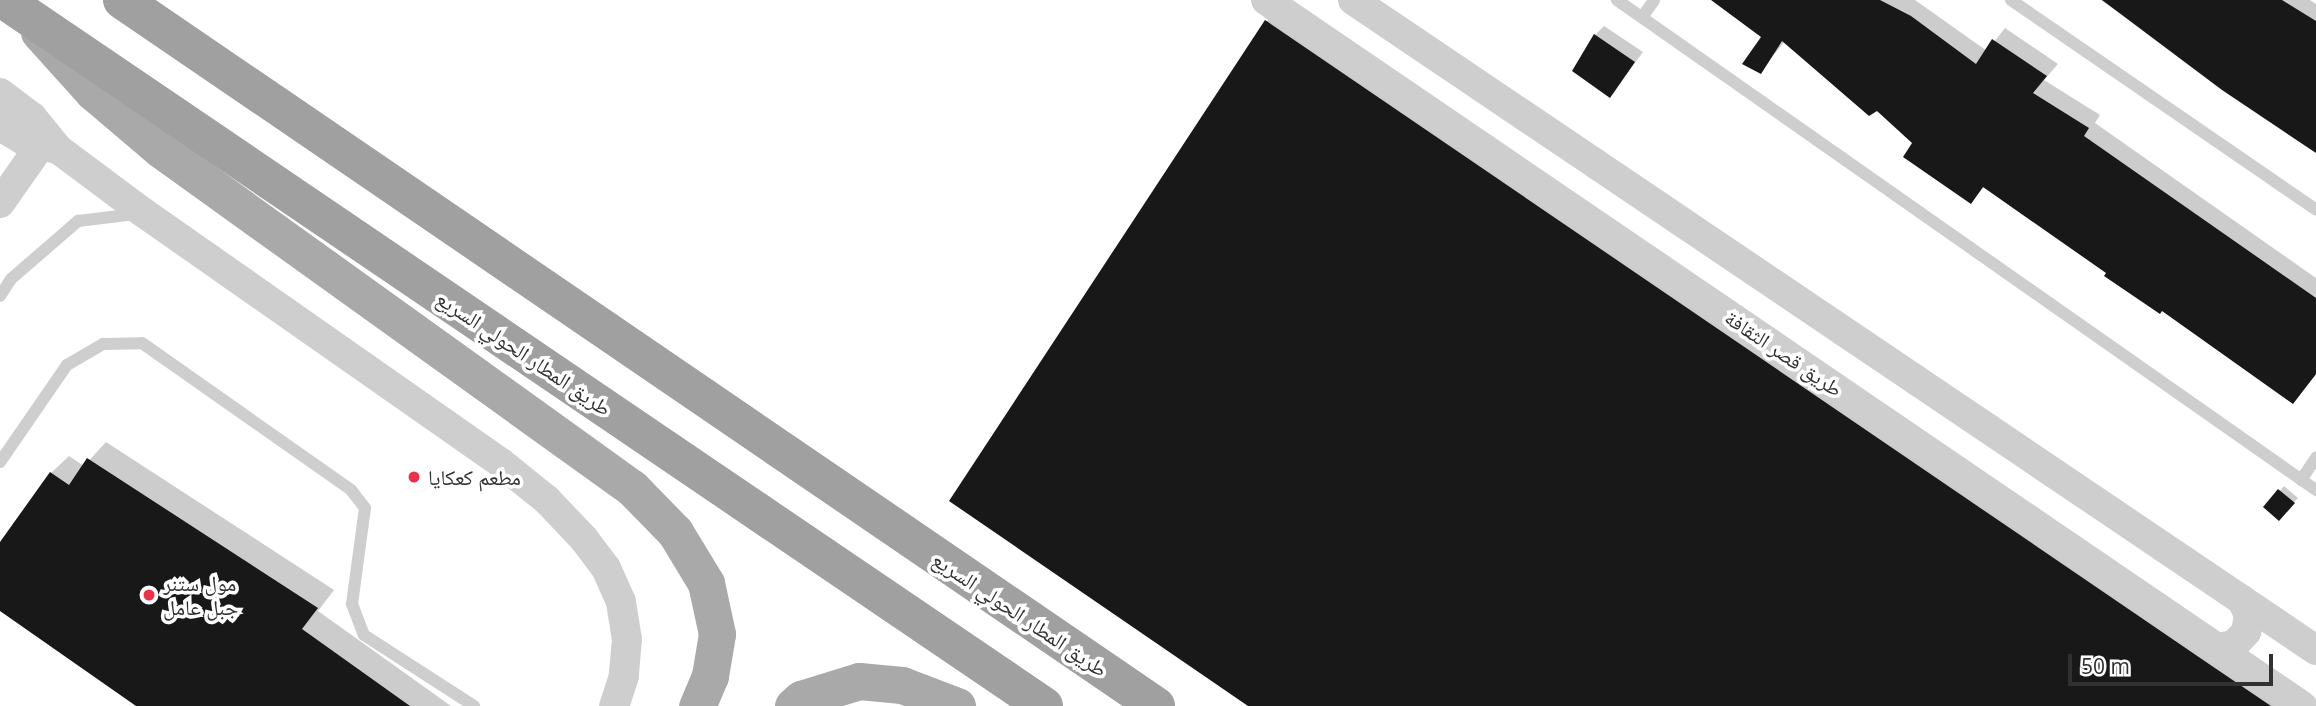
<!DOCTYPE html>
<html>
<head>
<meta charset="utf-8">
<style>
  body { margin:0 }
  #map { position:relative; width:2316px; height:706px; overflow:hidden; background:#fff; font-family:"Open Sans","Noto Naskh Arabic",sans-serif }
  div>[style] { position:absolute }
  .shadow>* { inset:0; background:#0003 }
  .building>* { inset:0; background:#181818 }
  .service>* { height:12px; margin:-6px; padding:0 6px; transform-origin:6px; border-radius:6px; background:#cecece }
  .tertiary>* { height:30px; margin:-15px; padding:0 15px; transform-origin:15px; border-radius:15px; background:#cecece }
  .primary>* { height:37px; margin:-18.5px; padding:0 18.5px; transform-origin:18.5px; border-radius:18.5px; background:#a9a9a9 }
  .trunk>* { height:38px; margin:-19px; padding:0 19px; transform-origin:19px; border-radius:19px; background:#a0a0a0 }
  .dots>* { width:19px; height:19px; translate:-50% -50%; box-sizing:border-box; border:4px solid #fff; border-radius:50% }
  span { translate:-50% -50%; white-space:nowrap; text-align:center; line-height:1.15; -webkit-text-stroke:7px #fff; paint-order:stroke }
  .street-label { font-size:21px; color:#313131 }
  .poi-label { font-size:21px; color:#313131 }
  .left { translate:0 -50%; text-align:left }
  .scale { position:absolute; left:2068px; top:654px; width:205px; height:32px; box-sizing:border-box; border:4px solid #313131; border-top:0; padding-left:9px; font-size:21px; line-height:24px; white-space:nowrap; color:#313131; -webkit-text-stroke:5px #fff; paint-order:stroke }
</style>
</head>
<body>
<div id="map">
  <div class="shadow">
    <div style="clip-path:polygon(1716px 0,1915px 0,1987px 51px,2005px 28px,2058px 64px,2044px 80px,2100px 115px,2095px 123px,2316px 278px,2316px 375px,2292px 402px,1985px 186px,1971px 202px,1914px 142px,1877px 109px,1785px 41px,1760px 72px,1764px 37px)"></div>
    <div style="clip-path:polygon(2101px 0,2310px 0,2316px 4px,2316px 151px)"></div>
    <div style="clip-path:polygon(1271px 17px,2284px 706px,1251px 706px,1266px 22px)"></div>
    <div style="clip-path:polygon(1604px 26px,1643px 52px,1610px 96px,1595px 35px)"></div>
    <div style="clip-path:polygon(106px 442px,334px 590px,318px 611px,451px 706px,139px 706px,0 609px,0 545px,51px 473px,69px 456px,84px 466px)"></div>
    <div style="clip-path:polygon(2284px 486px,2298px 498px,2279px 518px,2266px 507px)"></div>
  </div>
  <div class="building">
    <div style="clip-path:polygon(1711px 0,1880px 0,1911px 16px,1976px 64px,1992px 39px,2047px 76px,2033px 93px,2089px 128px,2084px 136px,2316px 298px,2316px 374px,2293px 404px,2162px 311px,2160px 314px,2104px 276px,2106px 273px,1983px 187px,1971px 204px,1903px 157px,1912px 143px,1877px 111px,1869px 116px,1782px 41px,1761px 74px,1742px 64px,1761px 37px)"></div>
    <div style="clip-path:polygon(2102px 0,2282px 0,2316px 21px,2316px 153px,2222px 90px)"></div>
    <div style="clip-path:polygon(1265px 20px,2209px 664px,2271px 706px,1248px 706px,949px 501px)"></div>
    <div style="clip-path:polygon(1594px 34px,1635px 62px,1610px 98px,1572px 71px)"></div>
    <div style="clip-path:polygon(87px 458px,318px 608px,302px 629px,410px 706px,136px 706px,0 611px,0 542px,50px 472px,69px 485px)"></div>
    <div style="clip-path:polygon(2278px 489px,2295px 503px,2279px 521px,2263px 507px)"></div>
  </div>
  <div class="service">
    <div style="left:1617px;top:0;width:854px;rotate:35.03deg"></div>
    <div style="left:2011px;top:0;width:370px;rotate:34.5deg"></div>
    <div style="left:1643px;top:16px;width:19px;rotate:-55deg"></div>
    <div style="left:0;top:296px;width:20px;rotate:-57deg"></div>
    <div style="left:11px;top:279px;width:89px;rotate:-40.9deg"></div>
    <div style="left:78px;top:221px;width:58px;rotate:-6.9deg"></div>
    <div style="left:0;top:462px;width:118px;rotate:-55.4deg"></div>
    <div style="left:67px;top:365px;width:42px;rotate:-30.3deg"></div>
    <div style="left:103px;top:344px;width:39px;rotate:-1deg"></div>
    <div style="left:142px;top:343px;width:256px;rotate:35.1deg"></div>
    <div style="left:351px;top:490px;width:23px;rotate:52deg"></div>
    <div style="left:365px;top:508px;width:97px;rotate:97.7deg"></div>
    <div style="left:352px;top:604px;width:33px;rotate:69deg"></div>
    <div style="left:364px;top:635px;width:131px;rotate:32.8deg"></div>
    <div style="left:2301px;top:480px;width:27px;rotate:-56deg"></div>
  </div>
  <div class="tertiary">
    <div style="left:1266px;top:0;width:1254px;rotate:34.27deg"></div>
    <div style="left:1353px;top:0;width:1162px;rotate:34.02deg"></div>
    <div style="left:0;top:93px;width:40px;rotate:37deg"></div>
    <div style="left:32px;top:117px;width:41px;rotate:50.9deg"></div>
    <div style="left:58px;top:149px;width:107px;rotate:36.7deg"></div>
    <div style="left:144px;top:213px;width:436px;rotate:35deg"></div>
    <div style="left:501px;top:463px;width:59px;rotate:38.8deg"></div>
    <div style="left:547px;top:500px;width:54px;rotate:46.5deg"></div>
    <div style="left:584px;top:539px;width:36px;rotate:53deg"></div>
    <div style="left:606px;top:568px;width:37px;rotate:66deg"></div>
    <div style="left:621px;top:602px;width:37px;rotate:81deg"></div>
    <div style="left:627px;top:639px;width:37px;rotate:95deg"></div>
    <div style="left:624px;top:676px;width:32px;rotate:108deg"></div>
    <div style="left:0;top:126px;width:29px;rotate:31deg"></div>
    <div style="left:25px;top:141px;width:33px;rotate:14deg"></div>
    <div style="left:0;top:203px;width:70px;rotate:-54.9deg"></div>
    <div style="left:2216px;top:648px;width:18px;rotate:-9deg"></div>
    <div style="left:2234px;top:645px;width:18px;rotate:-47deg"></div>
    <div style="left:2246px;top:632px;width:17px;rotate:-80deg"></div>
    <div style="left:2249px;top:615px;width:17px;rotate:-115deg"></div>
  </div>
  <div class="primary">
    <div style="left:39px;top:32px;width:81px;rotate:48deg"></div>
    <div style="left:93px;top:92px;width:88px;rotate:40.4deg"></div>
    <div style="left:160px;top:149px;width:581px;rotate:35.69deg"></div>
    <div style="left:632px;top:488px;width:62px;rotate:45.7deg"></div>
    <div style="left:675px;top:532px;width:60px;rotate:58.7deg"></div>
    <div style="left:706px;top:583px;width:52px;rotate:77.8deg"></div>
    <div style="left:717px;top:634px;width:43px;rotate:99.5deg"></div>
    <div style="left:710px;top:676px;width:33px;rotate:113deg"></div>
    <div style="left:793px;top:706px;width:11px;rotate:-41deg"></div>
    <div style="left:801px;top:699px;width:61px;rotate:-17.2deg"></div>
    <div style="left:859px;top:681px;width:43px;rotate:5.3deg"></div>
    <div style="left:902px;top:685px;width:59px;rotate:20.9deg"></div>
  </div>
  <div class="trunk">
    <div style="left:4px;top:0;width:1257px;rotate:34.17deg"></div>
    <div style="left:122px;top:0;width:1252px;rotate:34.32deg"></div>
  </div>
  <div class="dots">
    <div style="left:414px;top:477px;background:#e93247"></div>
    <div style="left:149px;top:595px;background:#e93247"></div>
  </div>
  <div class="street-label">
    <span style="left:524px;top:353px;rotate:34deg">طريق المطار الحولي السريع</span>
    <span style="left:1784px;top:353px;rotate:34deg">طريق قصر الثقافة</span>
    <span style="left:1020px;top:614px;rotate:34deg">طريق المطار الحولي السريع</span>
  </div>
  <div class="poi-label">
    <span class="left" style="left:428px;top:477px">مطعم كعكايا</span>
    <span class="left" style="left:163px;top:595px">مول ستنر<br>جبل عامل</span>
  </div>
  <div class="scale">50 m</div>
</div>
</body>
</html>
